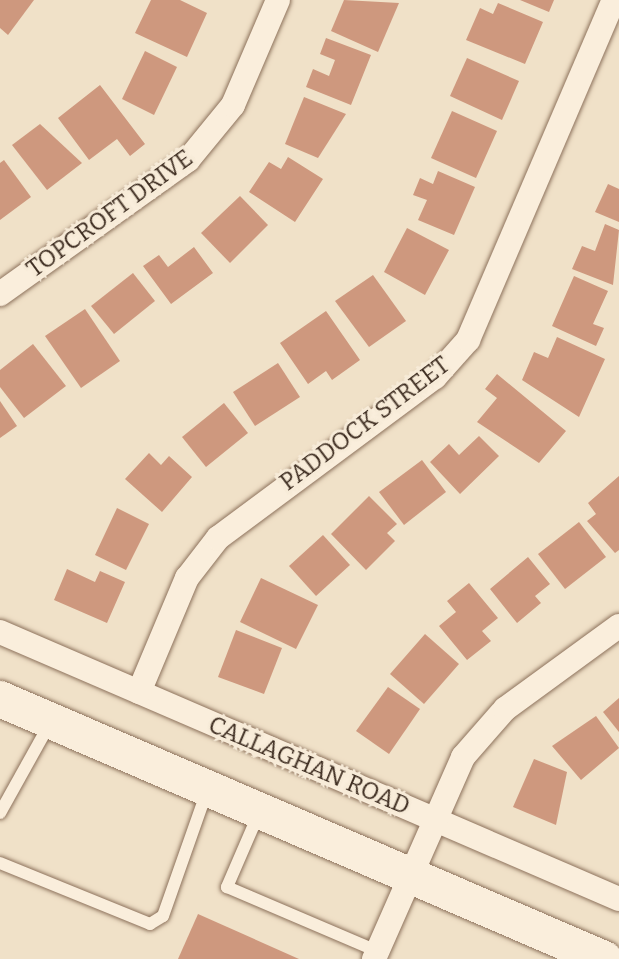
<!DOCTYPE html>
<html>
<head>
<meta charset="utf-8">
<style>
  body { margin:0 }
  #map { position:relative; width:619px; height:959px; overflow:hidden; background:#f0e1c8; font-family:Bitter,serif }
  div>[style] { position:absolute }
  .building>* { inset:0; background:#ce987e }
  .roads { filter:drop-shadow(0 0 2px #8d725c) drop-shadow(0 0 2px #8d725c) }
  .lane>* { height:12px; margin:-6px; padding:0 6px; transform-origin:6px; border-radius:6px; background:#faeedc }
  .street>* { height:24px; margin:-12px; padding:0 12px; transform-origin:12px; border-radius:12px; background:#faeedc }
  .secondary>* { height:36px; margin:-18px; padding:0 18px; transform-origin:18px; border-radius:18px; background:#faeedc }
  span { translate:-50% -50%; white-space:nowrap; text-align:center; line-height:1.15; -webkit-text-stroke:6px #f7ebd8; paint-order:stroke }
  .street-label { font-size:24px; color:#3d2c20 }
</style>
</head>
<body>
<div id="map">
  <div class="building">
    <div style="clip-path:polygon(0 0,34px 0,8px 35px,0 28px)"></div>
    <div style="clip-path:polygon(151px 0,180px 0,207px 13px,187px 57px,135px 33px)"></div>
    <div style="clip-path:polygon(344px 0,399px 3px,378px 52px,331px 31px)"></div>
    <div style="clip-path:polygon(520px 0,554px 0,549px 12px)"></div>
    <div style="clip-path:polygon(498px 3px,543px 22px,525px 64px,466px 40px,480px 8px,493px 14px)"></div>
    <div style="clip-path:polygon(326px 38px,371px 55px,351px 105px,306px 87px,313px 69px,329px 76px,335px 60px,320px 54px)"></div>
    <div style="clip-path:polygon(145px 51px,177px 67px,154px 115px,122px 99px)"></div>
    <div style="clip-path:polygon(467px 58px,519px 81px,502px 120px,450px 96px)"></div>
    <div style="clip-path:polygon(100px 85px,145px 144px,130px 156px,117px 139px,89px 160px,58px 118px)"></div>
    <div style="clip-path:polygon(304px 97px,346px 114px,318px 158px,285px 144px)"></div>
    <div style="clip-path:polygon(452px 111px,497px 131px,476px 178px,431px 158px)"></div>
    <div style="clip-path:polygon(40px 124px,82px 163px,47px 190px,12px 145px)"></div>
    <div style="clip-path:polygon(288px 157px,323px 179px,295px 222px,249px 192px,269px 162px,281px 169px)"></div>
    <div style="clip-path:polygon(4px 160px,31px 197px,0 220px,0 163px)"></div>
    <div style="clip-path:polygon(438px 171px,475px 187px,454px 235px,418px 220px,427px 200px,413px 195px,420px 178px,433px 184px)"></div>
    <div style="clip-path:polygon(608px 184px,619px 189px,619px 222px,595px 212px)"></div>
    <div style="clip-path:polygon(240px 196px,268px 225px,230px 263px,201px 233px)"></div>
    <div style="clip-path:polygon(605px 224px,619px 230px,613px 285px,572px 269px,582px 246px,595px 251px)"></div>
    <div style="clip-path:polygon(407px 228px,449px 250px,425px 295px,384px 272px)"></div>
    <div style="clip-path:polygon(194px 247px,213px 273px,171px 304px,143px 266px,159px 255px,168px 267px)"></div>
    <div style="clip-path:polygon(133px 273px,155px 301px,114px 334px,91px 306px)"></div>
    <div style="clip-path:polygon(373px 275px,406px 321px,369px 347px,335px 301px)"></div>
    <div style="clip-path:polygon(574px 276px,608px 291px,593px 324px,604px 328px,596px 346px,552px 326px)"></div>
    <div style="clip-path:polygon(85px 309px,120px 361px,81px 388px,45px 336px)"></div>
    <div style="clip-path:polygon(326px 311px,360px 360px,332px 380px,326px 371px,308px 384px,280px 343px)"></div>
    <div style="clip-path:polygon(557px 337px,605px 359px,579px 417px,522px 380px,534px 352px,548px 358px)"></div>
    <div style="clip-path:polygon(33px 344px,66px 386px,24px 418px,0 387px,0 370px)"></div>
    <div style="clip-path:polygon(278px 363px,300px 397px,255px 426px,233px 392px)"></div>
    <div style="clip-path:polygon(497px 374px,566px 431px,539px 463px,477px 422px,497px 398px,485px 389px)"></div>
    <div style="clip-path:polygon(0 401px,17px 426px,0 438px)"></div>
    <div style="clip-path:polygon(224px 403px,248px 433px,206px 467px,182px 437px)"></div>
    <div style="clip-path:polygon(479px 436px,499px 456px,460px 494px,430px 462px,449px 444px,459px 455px)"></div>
    <div style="clip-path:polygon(149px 453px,161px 465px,169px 456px,192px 477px,162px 512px,125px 479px)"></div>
    <div style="clip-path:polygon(422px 460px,446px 492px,404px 525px,379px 492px)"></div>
    <div style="clip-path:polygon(619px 476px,619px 550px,615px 553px,587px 521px,596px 514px,588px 503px)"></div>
    <div style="clip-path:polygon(369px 496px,397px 524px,387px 533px,395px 541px,366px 570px,331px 534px)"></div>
    <div style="clip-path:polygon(117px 508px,149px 524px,126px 570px,95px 555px)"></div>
    <div style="clip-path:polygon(579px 522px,606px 557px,565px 589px,538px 554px)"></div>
    <div style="clip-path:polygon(323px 535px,350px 565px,316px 596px,289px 566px)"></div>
    <div style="clip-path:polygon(528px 557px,550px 584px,535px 596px,541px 603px,517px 623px,490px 589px)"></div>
    <div style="clip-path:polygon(67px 569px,95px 582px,100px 571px,125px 582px,107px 623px,54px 600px)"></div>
    <div style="clip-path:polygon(261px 578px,318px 605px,296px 649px,240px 622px)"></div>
    <div style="clip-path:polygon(469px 583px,498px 618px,482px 631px,491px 641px,467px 660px,439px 626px,456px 612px,447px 601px)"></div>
    <div style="clip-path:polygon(236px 630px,282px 648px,264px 694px,218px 677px)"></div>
    <div style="clip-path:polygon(425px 634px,459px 664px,424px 704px,390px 674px)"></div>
    <div style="clip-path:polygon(388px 687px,420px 709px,389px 754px,356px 731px)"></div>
    <div style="clip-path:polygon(619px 698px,619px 732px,603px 712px)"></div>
    <div style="clip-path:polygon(596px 716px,619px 748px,581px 780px,552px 746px)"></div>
    <div style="clip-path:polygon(534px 759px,567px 772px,556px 825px,513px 807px)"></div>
    <div style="clip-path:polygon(198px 914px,299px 959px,178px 959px)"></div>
  </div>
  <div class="roads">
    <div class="lane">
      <div style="left:0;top:813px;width:101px;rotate:-60.9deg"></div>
      <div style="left:259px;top:813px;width:81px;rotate:113.4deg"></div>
      <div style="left:227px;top:887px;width:163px;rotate:23.1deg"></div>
      <div style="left:0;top:863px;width:162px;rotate:22.1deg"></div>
      <div style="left:150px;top:924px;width:15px;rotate:-32deg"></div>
      <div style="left:163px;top:916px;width:133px;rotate:-70.6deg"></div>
    </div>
    <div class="street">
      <div style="left:0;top:294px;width:231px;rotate:-35.5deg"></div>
      <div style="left:188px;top:160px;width:71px;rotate:-50.7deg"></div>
      <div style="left:233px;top:105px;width:114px;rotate:-66.8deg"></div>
      <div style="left:0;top:632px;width:674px;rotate:23.33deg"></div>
      <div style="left:139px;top:692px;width:124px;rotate:-67.2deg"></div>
      <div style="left:187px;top:578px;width:51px;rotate:-52.2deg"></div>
      <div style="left:218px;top:538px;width:270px;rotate:-36.6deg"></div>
      <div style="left:435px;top:377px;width:50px;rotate:-48.3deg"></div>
      <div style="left:468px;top:340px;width:370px;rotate:-66.8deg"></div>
      <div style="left:374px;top:959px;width:221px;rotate:-66.2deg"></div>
      <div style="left:463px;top:757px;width:64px;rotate:-48.8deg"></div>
      <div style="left:505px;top:709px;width:141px;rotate:-36.1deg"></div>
    </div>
    <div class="secondary">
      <div style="left:0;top:699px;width:658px;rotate:23.29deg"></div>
    </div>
  </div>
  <div class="street-label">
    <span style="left:110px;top:214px;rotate:-36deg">TOPCROFT DRIVE</span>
    <span style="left:365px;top:424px;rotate:-37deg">PADDOCK STREET</span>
    <span style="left:309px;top:766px;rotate:23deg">CALLAGHAN ROAD</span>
  </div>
</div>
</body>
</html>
